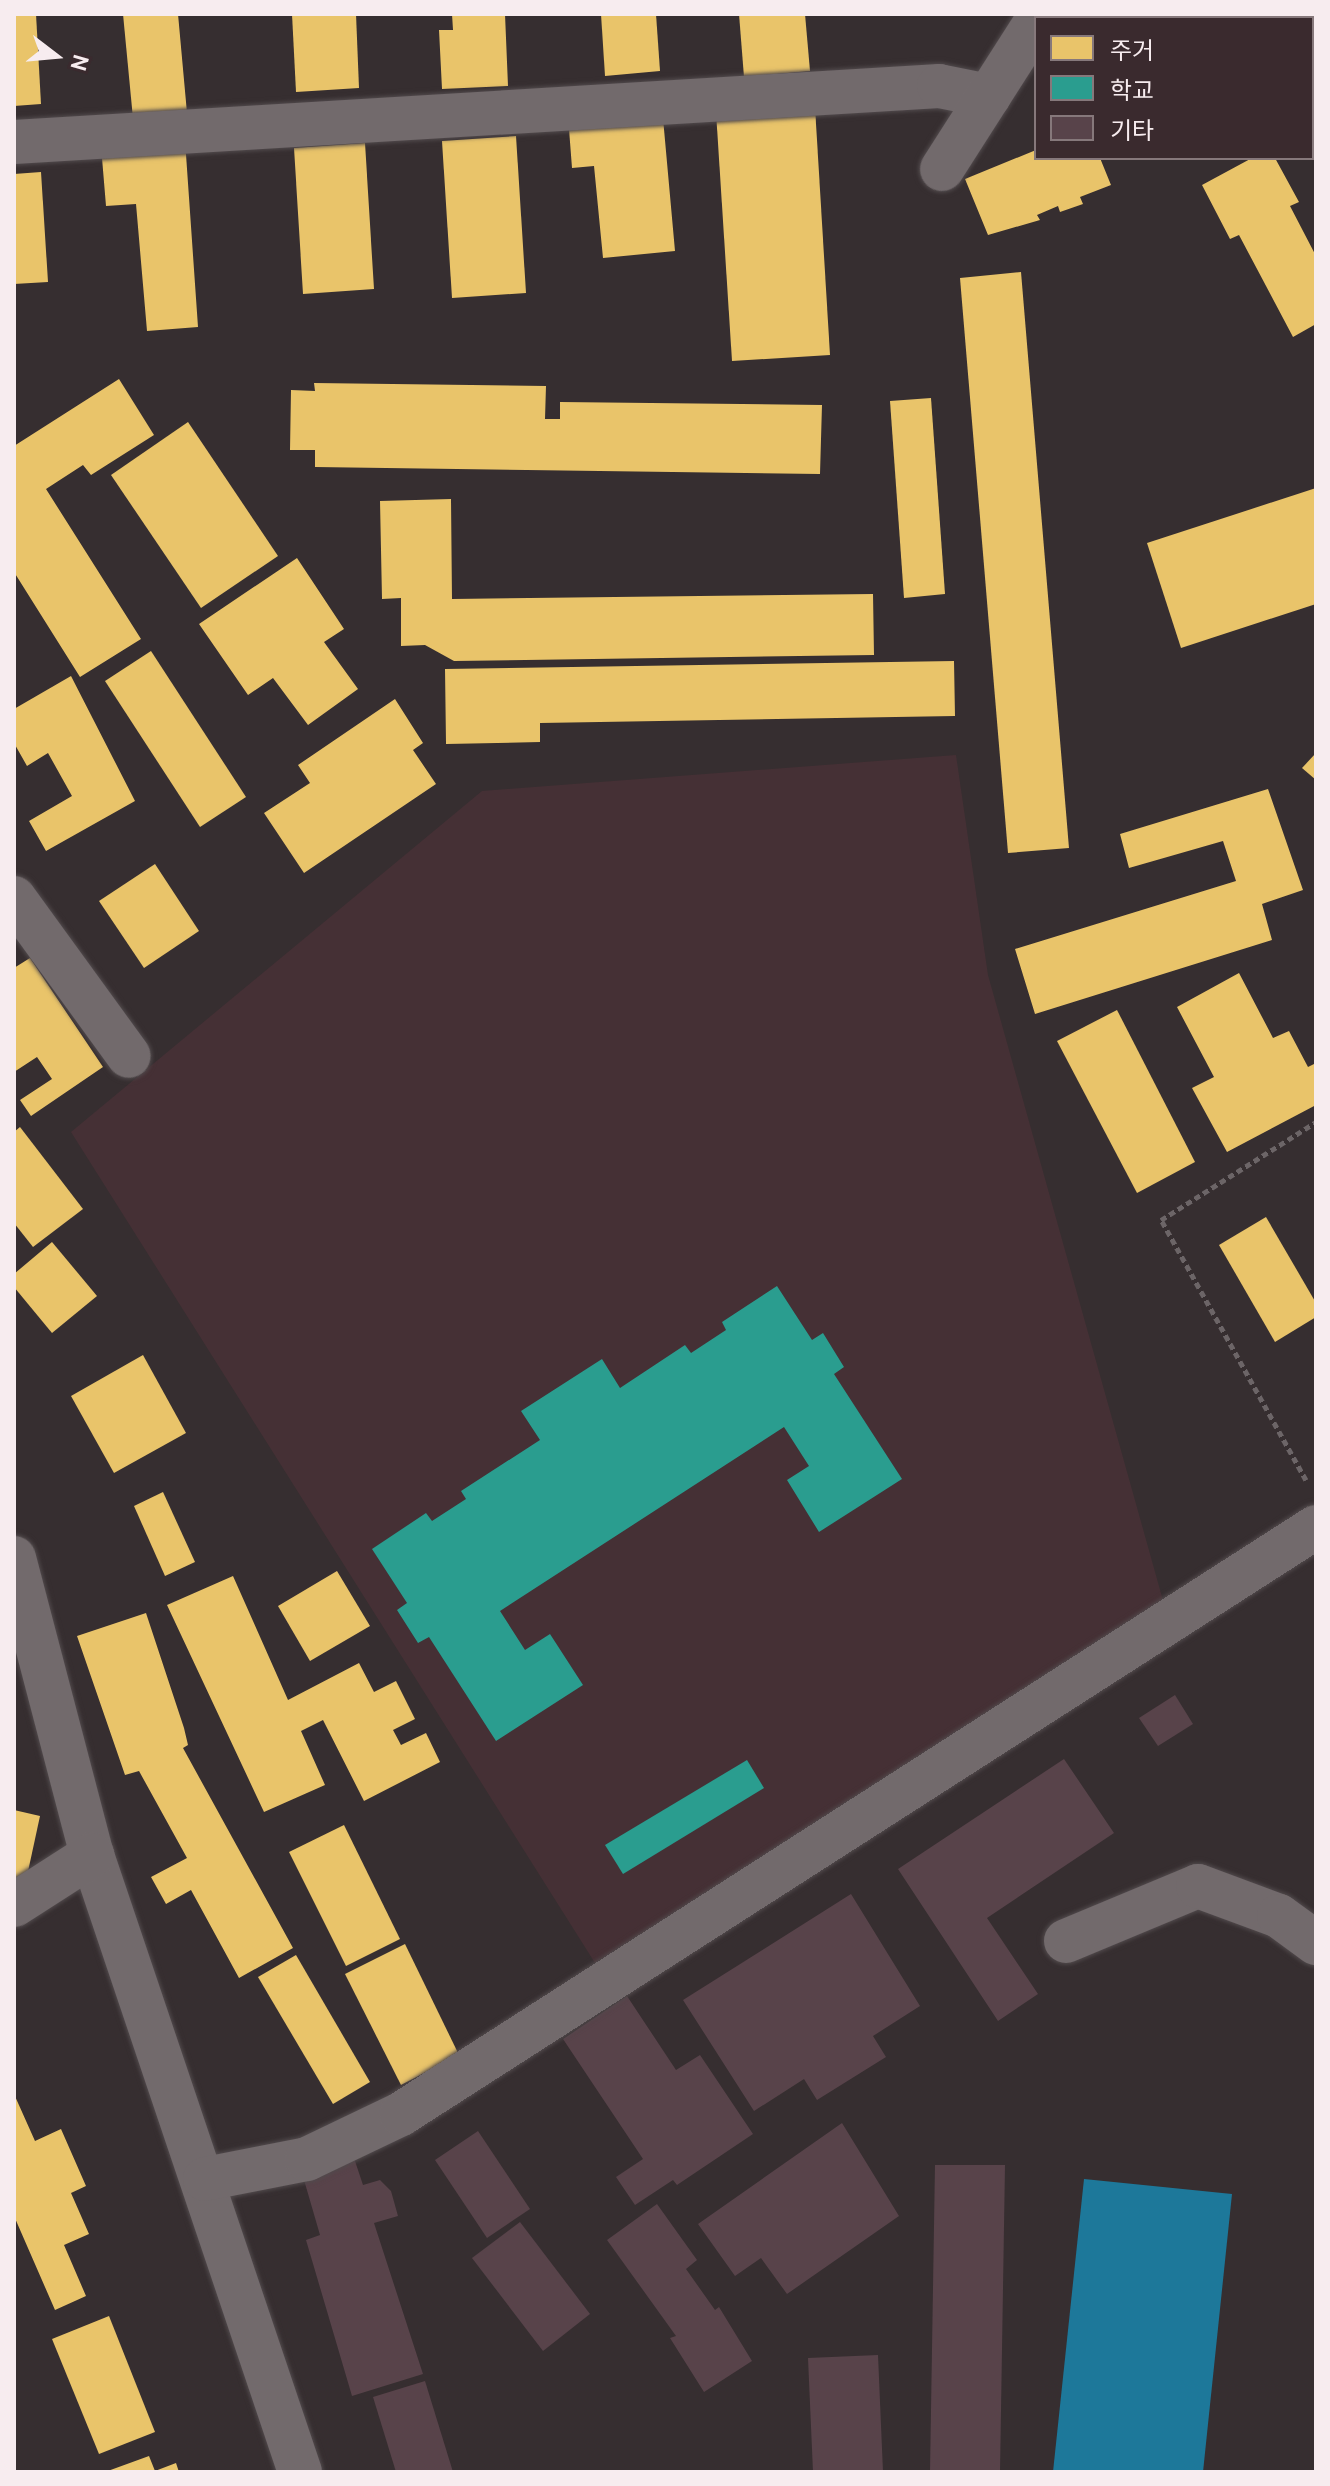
<!DOCTYPE html>
<html>
<head>
<meta charset="utf-8">
<style>
  body { margin:0 }
  #map { position:relative; width:1330px; height:2486px; overflow:hidden; background:#362e30; font-family:Cabin,"Noto Sans KR",sans-serif }
  div>[style] { position:absolute }
  .built>* { inset:0; background:#453035 }
  .water>* { inset:0; background:#1d789a }
  .homes>* { inset:0; background:#e9c46a }
  .schools>* { inset:0; background:#2a9d8f }
  .building>* { inset:0; background:#58434a }
  .path>* { height:5px; margin-top:-2.5px; transform-origin:0; background:repeating-linear-gradient(90deg,#6c6567 0 6px,transparent 0 10px) }
  .roads { filter:drop-shadow(0 0 2px #514a4c) drop-shadow(0 0 2px #514a4c) }
  .minor>* { height:44px; margin:-22px; padding:0 22px; transform-origin:22px; border-radius:22px; background:#726a6c }
  span { translate:-50% -50%; white-space:nowrap; text-align:center; line-height:1.15; -webkit-text-stroke:8px #3a2a2e; paint-order:stroke }
  .frame { position:absolute; inset:0; border:16px solid #f7ecef; pointer-events:none }
  .legend { position:absolute; left:1034px; top:16px; width:280px; height:144px; box-sizing:border-box; background:#3a2a2e; border:2px solid #86787b; margin:0; padding:10px 14px; list-style:none; font-size:24px; color:#f7ecef }
  .legend li { display:flex; align-items:center; gap:16px; height:40px }
  .legend b { width:40px; border:2px solid #86787b }
  .north { position:absolute; left:16px; top:16px; width:80px; height:80px; -webkit-text-stroke:6px #3a2a2e; paint-order:stroke; rotate:106deg; font-size:22px; font-weight:700; line-height:32px; text-align:center; color:#f7ecef }
  .north::after { content:''; display:block; margin:auto; width:28px; height:36px; background:#f7ecef; clip-path:polygon(50% 0,100% 100%,50% 72%,0 100%) }
</style>
</head>
<body>
<div id="map">
  <div class="built">
    <div style="clip-path:polygon(956px 755px,988px 975px,1164px 1604px,595px 1963px,71px 1132px,482px 791px)"></div>
  </div>
  <div class="water">
    <div style="clip-path:polygon(1084px 2179px,1232px 2194px,1203px 2472px,1053px 2472px)"></div>
  </div>
  <div class="homes">
    <div style="clip-path:polygon(14px 14px,36px 14px,41px 104px,14px 106px)"></div>
    <div style="clip-path:polygon(123px 14px,178px 14px,188px 124px,134px 129px)"></div>
    <div style="clip-path:polygon(292px 14px,356px 14px,359px 88px,296px 92px)"></div>
    <div style="clip-path:polygon(452px 14px,505px 14px,508px 86px,442px 89px,439px 30px,453px 30px)"></div>
    <div style="clip-path:polygon(601px 14px,656px 14px,660px 71px,605px 76px)"></div>
    <div style="clip-path:polygon(739px 14px,805px 14px,810px 71px,744px 77px)"></div>
    <div style="clip-path:polygon(1316px 31px,1316px 127px,1312px 33px)"></div>
    <div style="clip-path:polygon(662px 107px,675px 251px,603px 258px,594px 166px,572px 168px,568px 116px)"></div>
    <div style="clip-path:polygon(815px 107px,830px 355px,732px 361px,716px 112px)"></div>
    <div style="clip-path:polygon(516px 136px,526px 293px,452px 298px,442px 141px)"></div>
    <div style="clip-path:polygon(185px 140px,198px 327px,147px 331px,136px 204px,106px 206px,101px 146px)"></div>
    <div style="clip-path:polygon(365px 143px,374px 289px,303px 294px,294px 148px)"></div>
    <div style="clip-path:polygon(1036px 150px,1036px 158px,1100px 158px,1111px 185px,1080px 197px,1083px 204px,1060px 212px,1058px 206px,1037px 215px,1040px 220px,988px 235px,965px 179px)"></div>
    <div style="clip-path:polygon(1252px 158px,1275px 158px,1299px 202px,1290px 206px,1316px 256px,1316px 324px,1293px 337px,1239px 235px,1230px 239px,1202px 185px)"></div>
    <div style="clip-path:polygon(41px 172px,48px 282px,14px 284px,14px 174px)"></div>
    <div style="clip-path:polygon(1021px 272px,1069px 848px,1008px 853px,960px 278px)"></div>
    <div style="clip-path:polygon(119px 379px,154px 435px,91px 475px,83px 465px,46px 489px,141px 639px,80px 677px,14px 572px,14px 446px)"></div>
    <div style="clip-path:polygon(314px 383px,546px 386px,545px 419px,560px 419px,560px 402px,822px 405px,820px 474px,315px 467px,315px 450px,290px 450px,291px 390px,315px 391px)"></div>
    <div style="clip-path:polygon(931px 398px,945px 594px,904px 598px,890px 401px)"></div>
    <div style="clip-path:polygon(188px 422px,278px 556px,201px 608px,111px 475px)"></div>
    <div style="clip-path:polygon(1316px 488px,1316px 604px,1181px 648px,1147px 543px)"></div>
    <div style="clip-path:polygon(451px 499px,452px 599px,873px 594px,874px 655px,454px 661px,425px 645px,401px 646px,401px 598px,382px 599px,380px 501px)"></div>
    <div style="clip-path:polygon(297px 558px,344px 629px,324px 642px,358px 689px,308px 725px,273px 678px,248px 695px,199px 624px)"></div>
    <div style="clip-path:polygon(151px 651px,246px 797px,200px 827px,105px 681px)"></div>
    <div style="clip-path:polygon(954px 661px,955px 716px,540px 723px,540px 742px,446px 744px,445px 669px)"></div>
    <div style="clip-path:polygon(71px 676px,135px 801px,46px 851px,29px 821px,72px 796px,48px 753px,27px 766px,14px 743px,14px 709px)"></div>
    <div style="clip-path:polygon(395px 699px,423px 743px,413px 750px,436px 784px,304px 873px,264px 813px,310px 783px,298px 765px)"></div>
    <div style="clip-path:polygon(1316px 753px,1316px 780px,1302px 768px)"></div>
    <div style="clip-path:polygon(1268px 789px,1303px 890px,1262px 904px,1272px 940px,1035px 1014px,1015px 949px,1236px 881px,1223px 841px,1129px 868px,1120px 834px)"></div>
    <div style="clip-path:polygon(155px 864px,199px 931px,144px 968px,99px 901px)"></div>
    <div style="clip-path:polygon(30px 958px,103px 1067px,31px 1116px,20px 1100px,52px 1079px,37px 1057px,14px 1072px,14px 968px)"></div>
    <div style="clip-path:polygon(1239px 973px,1273px 1038px,1289px 1031px,1308px 1067px,1316px 1063px,1316px 1105px,1227px 1152px,1192px 1088px,1214px 1077px,1177px 1007px)"></div>
    <div style="clip-path:polygon(1117px 1010px,1195px 1162px,1137px 1193px,1057px 1041px)"></div>
    <div style="clip-path:polygon(20px 1127px,83px 1209px,33px 1247px,14px 1223px,14px 1132px)"></div>
    <div style="clip-path:polygon(1266px 1217px,1316px 1303px,1316px 1317px,1275px 1342px,1219px 1245px)"></div>
    <div style="clip-path:polygon(52px 1242px,97px 1296px,52px 1333px,14px 1287px,14px 1274px)"></div>
    <div style="clip-path:polygon(143px 1355px,186px 1433px,114px 1473px,71px 1396px)"></div>
    <div style="clip-path:polygon(163px 1492px,195px 1562px,165px 1576px,134px 1506px)"></div>
    <div style="clip-path:polygon(337px 1571px,370px 1626px,310px 1661px,278px 1606px)"></div>
    <div style="clip-path:polygon(233px 1576px,288px 1700px,359px 1663px,374px 1692px,396px 1681px,415px 1719px,393px 1730px,401px 1745px,426px 1733px,440px 1762px,364px 1801px,323px 1720px,301px 1731px,325px 1785px,264px 1812px,167px 1605px)"></div>
    <div style="clip-path:polygon(146px 1613px,184px 1728px,188px 1745px,183px 1748px,293px 1948px,239px 1978px,191px 1890px,166px 1904px,151px 1877px,187px 1858px,139px 1771px,125px 1775px,77px 1636px)"></div>
    <div style="clip-path:polygon(14px 1810px,40px 1816px,24px 1890px,14px 1888px)"></div>
    <div style="clip-path:polygon(344px 1825px,400px 1939px,346px 1966px,289px 1852px)"></div>
    <div style="clip-path:polygon(405px 1944px,459px 2055px,401px 2085px,345px 1974px)"></div>
    <div style="clip-path:polygon(296px 1955px,370px 2082px,333px 2104px,258px 1977px)"></div>
    <div style="clip-path:polygon(14px 2094px,35px 2141px,61px 2129px,86px 2186px,71px 2193px,89px 2234px,64px 2245px,86px 2296px,55px 2310px,14px 2216px)"></div>
    <div style="clip-path:polygon(109px 2316px,155px 2432px,99px 2454px,52px 2339px)"></div>
    <div style="clip-path:polygon(149px 2456px,155px 2471px,176px 2463px,179px 2472px,105px 2472px)"></div>
  </div>
  <div class="schools">
    <div style="clip-path:polygon(777px 1286px,812px 1340px,823px 1333px,844px 1367px,834px 1374px,902px 1479px,819px 1532px,787px 1480px,809px 1466px,784px 1427px,500px 1611px,525px 1650px,550px 1634px,583px 1685px,496px 1741px,429px 1637px,418px 1643px,397px 1610px,407px 1603px,372px 1549px,426px 1513px,432px 1521px,466px 1499px,461px 1491px,540px 1440px,521px 1411px,602px 1359px,620px 1388px,685px 1345px,691px 1353px,726px 1330px,722px 1322px)"></div>
    <div style="clip-path:polygon(747px 1760px,764px 1788px,623px 1874px,605px 1845px)"></div>
  </div>
  <div class="building">
    <div style="clip-path:polygon(1175px 1695px,1193px 1724px,1158px 1746px,1139px 1718px)"></div>
    <div style="clip-path:polygon(1064px 1759px,1114px 1833px,987px 1918px,1038px 1994px,998px 2021px,898px 1869px)"></div>
    <div style="clip-path:polygon(851px 1894px,920px 2006px,873px 2036px,886px 2057px,817px 2100px,804px 2079px,754px 2111px,683px 2000px)"></div>
    <div style="clip-path:polygon(627px 1996px,676px 2070px,700px 2055px,753px 2134px,677px 2185px,673px 2180px,635px 2205px,616px 2177px,643px 2159px,563px 2039px)"></div>
    <div style="clip-path:polygon(842px 2123px,899px 2216px,787px 2294px,761px 2258px,735px 2276px,698px 2224px)"></div>
    <div style="clip-path:polygon(478px 2131px,530px 2209px,487px 2238px,435px 2160px)"></div>
    <div style="clip-path:polygon(354px 2158px,363px 2185px,380px 2180px,391px 2191px,398px 2216px,374px 2223px,423px 2374px,352px 2396px,306px 2240px,320px 2235px,302px 2173px)"></div>
    <div style="clip-path:polygon(935px 2165px,1005px 2165px,1000px 2472px,930px 2472px)"></div>
    <div style="clip-path:polygon(657px 2204px,697px 2260px,686px 2269px,715px 2310px,719px 2307px,752px 2361px,704px 2392px,670px 2338px,676px 2336px,607px 2240px)"></div>
    <div style="clip-path:polygon(520px 2222px,590px 2314px,543px 2351px,472px 2258px)"></div>
    <div style="clip-path:polygon(878px 2355px,883px 2472px,813px 2472px,808px 2358px)"></div>
    <div style="clip-path:polygon(425px 2381px,453px 2472px,396px 2472px,373px 2397px)"></div>
  </div>
  <div class="path">
    <div style="left:1306px;top:1480px;width:298px;rotate:-119.1deg"></div>
    <div style="left:1161px;top:1220px;width:183px;rotate:-32.3deg"></div>
  </div>
  <div class="roads">
    <div class="minor">
      <div style="left:14px;top:142px;width:927px;rotate:-3.46deg"></div>
      <div style="left:939px;top:86px;width:51px;rotate:11.3deg"></div>
      <div style="left:942px;top:169px;width:174px;rotate:-57.4deg"></div>
      <div style="left:14px;top:898px;width:195px;rotate:54deg"></div>
      <div style="left:14px;top:1558px;width:307px;rotate:75.3deg"></div>
      <div style="left:92px;top:1855px;width:651px;rotate:71.37deg"></div>
      <div style="left:14px;top:1905px;width:93px;rotate:-32.7deg"></div>
      <div style="left:1066px;top:1941px;width:143px;rotate:-22.6deg"></div>
      <div style="left:1198px;top:1886px;width:86px;rotate:20.3deg"></div>
      <div style="left:1279px;top:1916px;width:46px;rotate:36.1deg"></div>
      <div style="left:205px;top:2179px;width:104px;rotate:-11.1deg"></div>
      <div style="left:307px;top:2159px;width:104px;rotate:-25.6deg"></div>
      <div style="left:401px;top:2114px;width:1087px;rotate:-32.68deg"></div>
    </div>
  </div>
  <div class="frame"></div>
  <ul class="legend">
  <li><b style="height:22px;background:#e9c46a"></b>주거</li>
  <li><b style="height:22px;background:#2a9d8f"></b>학교</li>
  <li><b style="height:22px;background:#58434a"></b>기타</li>
  </ul>
  <div class="north">N</div>
</div>
</body>
</html>
